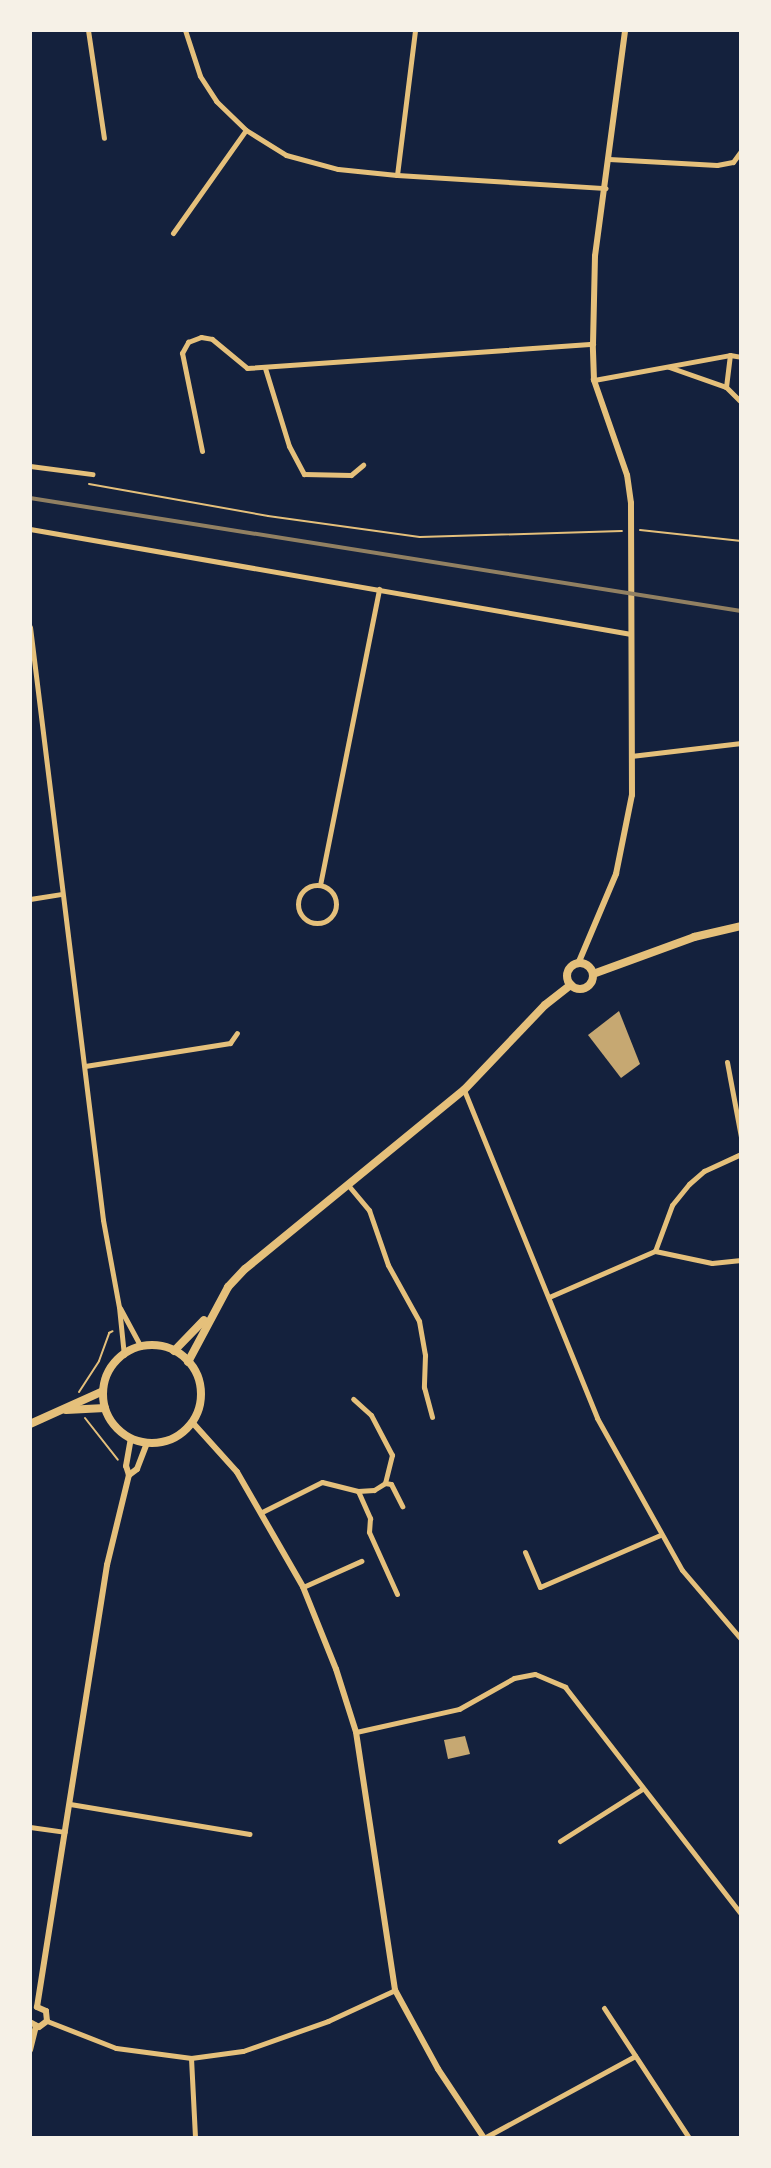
<!DOCTYPE html>
<html>
<head>
<meta charset="utf-8">
<style>
  body { margin:0 }
  #map { position:relative; width:771px; height:2168px; overflow:hidden; background:#14213d; font-family:"Fira Sans",sans-serif }
  div>[style] { position:absolute }
  .building>* { inset:0; background:#c6a872 }
  .path>* { height:2px; margin:-1px; padding:0 1px; transform-origin:1px; border-radius:1px; background:#e5c07b }
  .minor>* { height:5px; margin:-2.5px; padding:0 2.5px; transform-origin:2.5px; border-radius:2.5px; background:#e5c07b }
  .minor>.ring { margin:-2.5px; padding:0; box-sizing:content-box; background:none; border:5px solid #e5c07b; border-radius:50% }
  .tertiary>* { height:6px; margin:-3px; padding:0 3px; transform-origin:3px; border-radius:3px; background:#e5c07b }
  .secondary>* { height:8px; margin:-4px; padding:0 4px; transform-origin:4px; border-radius:4px; background:#e5c07b }
  .secondary>.ring { margin:-4px; padding:0; box-sizing:content-box; background:none; border:8px solid #e5c07b; border-radius:50% }
  .rail>* { height:4px; margin:-2px; padding:0 2px; transform-origin:2px; border-radius:2px; background:#918062 }
  span { translate:-50% -50%; white-space:nowrap; text-align:center; line-height:1.15; -webkit-text-stroke:4.5px #f6f1e7; paint-order:stroke }
  .frame { position:absolute; inset:0; border:32px solid #f6f1e7; pointer-events:none }
</style>
</head>
<body>
<div id="map">
  <div class="building">
    <div style="clip-path:polygon(619px 1011px,640px 1064px,621px 1078px,588px 1035px)"></div>
    <div style="clip-path:polygon(465px 1736px,470px 1754px,448px 1759px,444px 1740px)"></div>
  </div>
  <div class="path">
    <div style="left:89px;top:484px;width:182px;rotate:10.1deg"></div>
    <div style="left:268px;top:516px;width:153px;rotate:7.9deg"></div>
    <div style="left:420px;top:537px;width:202px;rotate:-1.7deg"></div>
    <div style="left:640px;top:530px;width:102px;rotate:6.2deg"></div>
    <div style="left:79px;top:1392px;width:37px;rotate:-57deg"></div>
    <div style="left:99px;top:1361px;width:30px;rotate:-70deg"></div>
    <div style="left:109px;top:1333px;width:4px;rotate:-27deg"></div>
    <div style="left:85px;top:1418px;width:53px;rotate:51.8deg"></div>
  </div>
  <div class="minor">
    <div style="left:88px;top:30px;width:109px;rotate:81.6deg"></div>
    <div style="left:185px;top:30px;width:48px;rotate:71.9deg"></div>
    <div style="left:200px;top:76px;width:30px;rotate:57deg"></div>
    <div style="left:216px;top:101px;width:42px;rotate:44deg"></div>
    <div style="left:246px;top:130px;width:47px;rotate:32deg"></div>
    <div style="left:286px;top:155px;width:54px;rotate:15.1deg"></div>
    <div style="left:338px;top:169px;width:59px;rotate:5.8deg"></div>
    <div style="left:397px;top:175px;width:209px;rotate:3.6deg"></div>
    <div style="left:609px;top:159px;width:108px;rotate:3.2deg"></div>
    <div style="left:717px;top:165px;width:16px;rotate:-11deg"></div>
    <div style="left:733px;top:162px;width:14px;rotate:-54deg"></div>
    <div style="left:397px;top:175px;width:146px;rotate:-82.9deg"></div>
    <div style="left:173px;top:233px;width:126px;rotate:-54.7deg"></div>
    <div style="left:669px;top:367px;width:60px;rotate:19.3deg"></div>
    <div style="left:726px;top:387px;width:21px;rotate:45deg"></div>
    <div style="left:265px;top:368px;width:82px;rotate:72.9deg"></div>
    <div style="left:289px;top:446px;width:32px;rotate:62deg"></div>
    <div style="left:304px;top:474px;width:47px;rotate:1.2deg"></div>
    <div style="left:351px;top:475px;width:16px;rotate:-40deg"></div>
    <div style="left:594px;top:380px;width:138px;rotate:-10.4deg"></div>
    <div style="left:730px;top:355px;width:11px;rotate:10deg"></div>
    <div style="left:726px;top:387px;width:32px;rotate:-83deg"></div>
    <div style="left:202px;top:451px;width:100px;rotate:-101.5deg"></div>
    <div style="left:182px;top:353px;width:13px;rotate:-61deg"></div>
    <div style="left:188px;top:342px;width:14px;rotate:-21deg"></div>
    <div style="left:201px;top:337px;width:11px;rotate:10deg"></div>
    <div style="left:212px;top:339px;width:45px;rotate:39.6deg"></div>
    <div style="left:247px;top:368px;width:347px;rotate:-4deg"></div>
    <div style="left:30px;top:466px;width:63px;rotate:7.4deg"></div>
    <div style="left:30px;top:529px;width:610px;rotate:9.91deg"></div>
    <div style="left:30px;top:627px;width:597px;rotate:82.98deg"></div>
    <div style="left:103px;top:1220px;width:88px;rotate:79.6deg"></div>
    <div style="left:119px;top:1307px;width:48px;rotate:84.1deg"></div>
    <div style="left:631px;top:756px;width:111px;rotate:-6.7deg"></div>
    <div class="ring" style="left:298px;top:885px;width:33px;height:33px"></div>
    <div style="left:320px;top:885px;width:302px;rotate:-78.7deg"></div>
    <div style="left:30px;top:899px;width:31px;rotate:-9deg"></div>
    <div style="left:727px;top:1062px;width:76px;rotate:79.4deg"></div>
    <div style="left:85px;top:1066px;width:147px;rotate:-9deg"></div>
    <div style="left:230px;top:1043px;width:12px;rotate:-55deg"></div>
    <div style="left:464px;top:1090px;width:354px;rotate:67.9deg"></div>
    <div style="left:597px;top:1418px;width:174px;rotate:60.8deg"></div>
    <div style="left:682px;top:1570px;width:91px;rotate:49.5deg"></div>
    <div style="left:348px;top:1185px;width:33px;rotate:50deg"></div>
    <div style="left:369px;top:1210px;width:58px;rotate:70.9deg"></div>
    <div style="left:388px;top:1265px;width:64px;rotate:61deg"></div>
    <div style="left:419px;top:1321px;width:35px;rotate:80deg"></div>
    <div style="left:425px;top:1355px;width:32px;rotate:92deg"></div>
    <div style="left:424px;top:1387px;width:31px;rotate:75deg"></div>
    <div style="left:655px;top:1251px;width:58px;rotate:11.9deg"></div>
    <div style="left:712px;top:1263px;width:29px;rotate:-6deg"></div>
    <div style="left:549px;top:1297px;width:116px;rotate:-23.5deg"></div>
    <div style="left:655px;top:1251px;width:49px;rotate:-69.7deg"></div>
    <div style="left:672px;top:1205px;width:27px;rotate:-51deg"></div>
    <div style="left:689px;top:1184px;width:20px;rotate:-41deg"></div>
    <div style="left:704px;top:1171px;width:41px;rotate:-24.7deg"></div>
    <div style="left:120px;top:1308px;width:44px;rotate:61.7deg"></div>
    <div style="left:385px;top:1483px;width:6px;rotate:9deg"></div>
    <div style="left:391px;top:1484px;width:25px;rotate:63deg"></div>
    <div style="left:358px;top:1491px;width:30px;rotate:66deg"></div>
    <div style="left:370px;top:1518px;width:14px;rotate:94deg"></div>
    <div style="left:369px;top:1532px;width:68px;rotate:65.7deg"></div>
    <div style="left:262px;top:1512px;width:67px;rotate:-26.6deg"></div>
    <div style="left:322px;top:1482px;width:37px;rotate:14deg"></div>
    <div style="left:358px;top:1491px;width:16px;rotate:-4deg"></div>
    <div style="left:374px;top:1490px;width:13px;rotate:-32deg"></div>
    <div style="left:385px;top:1483px;width:29px;rotate:-76deg"></div>
    <div style="left:392px;top:1455px;width:45px;rotate:-117.7deg"></div>
    <div style="left:371px;top:1415px;width:24px;rotate:-138deg"></div>
    <div style="left:525px;top:1552px;width:38px;rotate:67deg"></div>
    <div style="left:540px;top:1587px;width:131px;rotate:-23.4deg"></div>
    <div style="left:303px;top:1587px;width:64px;rotate:-24.1deg"></div>
    <div style="left:356px;top:1732px;width:106px;rotate:-12.6deg"></div>
    <div style="left:459px;top:1709px;width:63px;rotate:-29.4deg"></div>
    <div style="left:514px;top:1678px;width:21px;rotate:-11deg"></div>
    <div style="left:535px;top:1674px;width:33px;rotate:23deg"></div>
    <div style="left:565px;top:1687px;width:287px;rotate:52.2deg"></div>
    <div style="left:70px;top:1804px;width:182px;rotate:9.5deg"></div>
    <div style="left:30px;top:1827px;width:35px;rotate:8deg"></div>
    <div style="left:560px;top:1841px;width:97px;rotate:-32.4deg"></div>
    <div style="left:604px;top:2008px;width:155px;rotate:56.8deg"></div>
    <div style="left:47px;top:2021px;width:74px;rotate:21.4deg"></div>
    <div style="left:116px;top:2048px;width:76px;rotate:7.6deg"></div>
    <div style="left:191px;top:2058px;width:52px;rotate:-7.7deg"></div>
    <div style="left:243px;top:2051px;width:90px;rotate:-19.4deg"></div>
    <div style="left:328px;top:2021px;width:74px;rotate:-24.8deg"></div>
    <div style="left:191px;top:2058px;width:80px;rotate:87.1deg"></div>
    <div style="left:484px;top:2138px;width:172px;rotate:-28.5deg"></div>
  </div>
  <div class="tertiary">
    <div style="left:578px;top:964px;width:98px;rotate:-67.1deg"></div>
    <div style="left:616px;top:874px;width:81px;rotate:-78.6deg"></div>
    <div style="left:632px;top:795px;width:292px;rotate:-90.2deg"></div>
    <div style="left:631px;top:503px;width:28px;rotate:-98deg"></div>
    <div style="left:627px;top:475px;width:101px;rotate:-109.2deg"></div>
    <div style="left:594px;top:380px;width:36px;rotate:-92deg"></div>
    <div style="left:593px;top:344px;width:88px;rotate:-88.7deg"></div>
    <div style="left:595px;top:256px;width:228px;rotate:-82.4deg"></div>
    <div style="left:192px;top:1422px;width:67px;rotate:48deg"></div>
    <div style="left:237px;top:1472px;width:133px;rotate:60.1deg"></div>
    <div style="left:303px;top:1587px;width:88px;rotate:68.1deg"></div>
    <div style="left:336px;top:1669px;width:66px;rotate:72.4deg"></div>
    <div style="left:356px;top:1732px;width:261px;rotate:81.4deg"></div>
    <div style="left:395px;top:1990px;width:90px;rotate:61.4deg"></div>
    <div style="left:438px;top:2069px;width:83px;rotate:56.3deg"></div>
    <div style="left:129px;top:1475px;width:10px;rotate:-37deg"></div>
    <div style="left:137px;top:1469px;width:28px;rotate:-69deg"></div>
    <div style="left:37px;top:2007px;width:448px;rotate:-81deg"></div>
    <div style="left:107px;top:1565px;width:93px;rotate:-76.3deg"></div>
    <div style="left:129px;top:1475px;width:9px;rotate:-108deg"></div>
    <div style="left:126px;top:1466px;width:27px;rotate:-80deg"></div>
    <div style="left:30px;top:2022px;width:10px;rotate:29deg"></div>
    <div style="left:39px;top:2027px;width:10px;rotate:-37deg"></div>
    <div style="left:47px;top:2021px;width:10px;rotate:-96deg"></div>
    <div style="left:46px;top:2011px;width:10px;rotate:-156deg"></div>
    <div style="left:30px;top:2050px;width:25px;rotate:-76deg"></div>
  </div>
  <div class="secondary">
    <div class="ring" style="left:567px;top:963px;width:18px;height:18px"></div>
    <div style="left:593px;top:974px;width:108px;rotate:-20.1deg"></div>
    <div style="left:694px;top:937px;width:48px;rotate:-13.2deg"></div>
    <div class="ring" style="left:103px;top:1345px;width:90px;height:90px"></div>
    <div style="left:174px;top:1351px;width:43px;rotate:-45.9deg"></div>
    <div style="left:188px;top:1362px;width:85px;rotate:-61.9deg"></div>
    <div style="left:228px;top:1287px;width:25px;rotate:-47deg"></div>
    <div style="left:245px;top:1269px;width:283px;rotate:-39.3deg"></div>
    <div style="left:464px;top:1090px;width:117px;rotate:-46.4deg"></div>
    <div style="left:545px;top:1005px;width:33px;rotate:-38deg"></div>
    <div style="left:66px;top:1410px;width:39px;rotate:-3deg"></div>
    <div style="left:30px;top:1424px;width:80px;rotate:-24.3deg"></div>
  </div>
  <div class="rail">
    <div style="left:30px;top:498px;width:720px;rotate:9.03deg"></div>
  </div>
  <div class="frame"></div>
</div>
</body>
</html>
